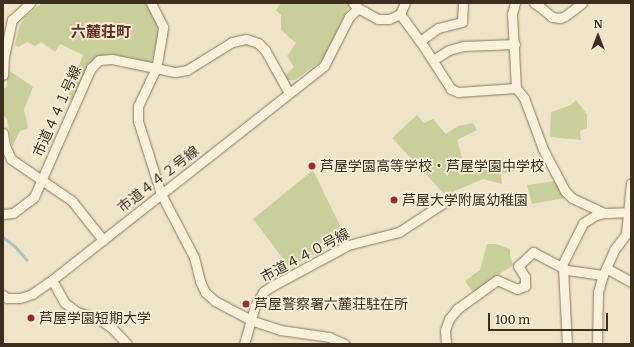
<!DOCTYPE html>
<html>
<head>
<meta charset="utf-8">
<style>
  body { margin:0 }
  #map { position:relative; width:634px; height:347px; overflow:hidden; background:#f0e4c8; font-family:Merriweather,"Noto Sans JP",serif }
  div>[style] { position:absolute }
  .green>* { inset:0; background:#c9cf9b }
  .stream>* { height:2.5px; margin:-1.25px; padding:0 1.25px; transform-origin:1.25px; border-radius:1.25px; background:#a9c4bc }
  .roads { filter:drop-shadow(0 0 1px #8d765c) drop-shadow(0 0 1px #8d765c) }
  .minor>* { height:9px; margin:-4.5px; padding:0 4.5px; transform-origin:4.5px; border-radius:4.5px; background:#faf1dc }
  .dots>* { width:11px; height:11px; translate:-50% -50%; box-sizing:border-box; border:2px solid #f7eed8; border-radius:50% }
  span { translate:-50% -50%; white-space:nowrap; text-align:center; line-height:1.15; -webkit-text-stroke:3.5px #f7eed8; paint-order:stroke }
  .street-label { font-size:14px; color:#3d2e20 }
  .poi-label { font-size:14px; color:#3d2e20 }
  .left { translate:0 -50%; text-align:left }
  .neighbourhood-label { font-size:15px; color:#6b2e1e; font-weight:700 }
  .frame { position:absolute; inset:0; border:4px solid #3d2e20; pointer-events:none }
  .north { position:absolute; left:578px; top:16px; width:40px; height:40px; -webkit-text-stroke:3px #f7eed8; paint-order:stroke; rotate:0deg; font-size:11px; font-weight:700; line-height:16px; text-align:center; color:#3d2e20 }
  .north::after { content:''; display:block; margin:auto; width:14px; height:18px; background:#3d2e20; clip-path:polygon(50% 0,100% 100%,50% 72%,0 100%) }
  .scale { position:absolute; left:488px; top:313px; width:120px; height:18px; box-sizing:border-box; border:2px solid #3d2e20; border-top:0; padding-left:5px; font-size:12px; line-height:14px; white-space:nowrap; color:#3d2e20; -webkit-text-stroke:3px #f7eed8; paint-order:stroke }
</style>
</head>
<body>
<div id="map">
  <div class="green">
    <div style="clip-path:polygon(42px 3px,146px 3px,157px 24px,158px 38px,151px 63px,94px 58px,72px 100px,67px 99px,83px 55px,60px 44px,55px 52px,41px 42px,35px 46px,27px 42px,18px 47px,15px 45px,20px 25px,27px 15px)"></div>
    <div style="clip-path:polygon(281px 3px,350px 4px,323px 60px,295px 80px,288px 80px,285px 76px,294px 67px,287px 56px,296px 43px,281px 30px,281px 15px,276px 10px)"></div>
    <div style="clip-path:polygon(10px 71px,33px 87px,24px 110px,28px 127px,27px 129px,20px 131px,12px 147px,7px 119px,3px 115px,3px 90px,7px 86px,7px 78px)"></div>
    <div style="clip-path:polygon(576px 100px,587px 114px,587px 128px,580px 131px,581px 140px,550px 137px,551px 112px,571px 105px)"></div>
    <div style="clip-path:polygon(417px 115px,424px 123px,433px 119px,446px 134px,458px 126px,473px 123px,477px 130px,457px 140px,465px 167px,482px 165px,486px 168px,510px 163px,526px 168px,501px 174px,502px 184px,483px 179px,445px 195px,392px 138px)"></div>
    <div style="clip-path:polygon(313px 170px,345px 236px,290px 268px,253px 219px)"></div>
    <div style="clip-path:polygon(555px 181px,565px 198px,532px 204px,527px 185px)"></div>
    <div style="clip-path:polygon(487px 244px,496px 244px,510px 249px,510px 256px,513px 265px,473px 292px,465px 281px,480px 270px)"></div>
  </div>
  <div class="stream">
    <div style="left:3px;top:237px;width:15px;rotate:37deg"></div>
    <div style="left:15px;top:246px;width:18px;rotate:49deg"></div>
  </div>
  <div class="roads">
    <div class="minor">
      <div style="left:151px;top:3px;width:27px;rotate:63deg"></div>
      <div style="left:163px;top:27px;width:8px;rotate:97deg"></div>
      <div style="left:162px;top:35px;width:34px;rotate:100deg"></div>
      <div style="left:156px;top:68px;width:42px;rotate:115.3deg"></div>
      <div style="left:138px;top:106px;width:15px;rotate:90deg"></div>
      <div style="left:138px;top:121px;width:77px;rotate:72.5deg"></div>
      <div style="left:161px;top:194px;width:71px;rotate:62.4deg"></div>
      <div style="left:194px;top:257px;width:25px;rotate:76deg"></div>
      <div style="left:200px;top:281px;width:12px;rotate:66deg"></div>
      <div style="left:205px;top:292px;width:13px;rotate:42deg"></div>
      <div style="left:215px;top:301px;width:40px;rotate:28deg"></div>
      <div style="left:250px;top:320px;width:32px;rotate:18deg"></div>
      <div style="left:280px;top:330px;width:49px;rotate:8.1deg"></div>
      <div style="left:329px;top:337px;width:17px;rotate:24deg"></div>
      <div style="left:353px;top:3px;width:7px;rotate:45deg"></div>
      <div style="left:358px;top:8px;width:23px;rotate:29deg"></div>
      <div style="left:378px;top:19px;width:11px"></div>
      <div style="left:389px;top:19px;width:12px;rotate:-24deg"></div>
      <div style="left:400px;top:14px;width:12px;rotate:-66deg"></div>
      <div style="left:515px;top:3px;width:11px;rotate:105deg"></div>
      <div style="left:512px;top:14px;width:74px;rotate:86.9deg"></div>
      <div style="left:534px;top:3px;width:6px;rotate:31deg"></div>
      <div style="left:539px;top:6px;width:17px;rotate:40deg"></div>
      <div style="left:552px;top:17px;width:8px;rotate:7deg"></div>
      <div style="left:560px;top:18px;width:5px;rotate:-22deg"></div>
      <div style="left:565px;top:16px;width:21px;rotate:-37deg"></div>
      <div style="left:400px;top:14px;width:41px;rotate:54deg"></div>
      <div style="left:424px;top:47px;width:50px;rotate:57.3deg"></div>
      <div style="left:451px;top:89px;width:8px;rotate:23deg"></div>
      <div style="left:458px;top:92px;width:58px;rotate:-3.9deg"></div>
      <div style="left:420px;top:41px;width:22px;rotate:-36deg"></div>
      <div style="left:438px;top:28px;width:25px;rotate:-14deg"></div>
      <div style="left:462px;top:22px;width:19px;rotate:-87deg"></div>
      <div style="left:433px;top:60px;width:19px;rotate:-32deg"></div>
      <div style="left:449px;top:50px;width:15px;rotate:-16deg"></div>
      <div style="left:463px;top:46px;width:52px;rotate:-2.2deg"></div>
      <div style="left:3px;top:75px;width:18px;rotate:-87deg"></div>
      <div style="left:4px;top:57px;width:38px;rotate:-78deg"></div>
      <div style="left:12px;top:20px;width:25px;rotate:-43deg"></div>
      <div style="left:516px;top:88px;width:13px;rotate:51deg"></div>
      <div style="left:524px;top:98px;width:54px;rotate:69.6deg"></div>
      <div style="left:543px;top:149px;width:47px;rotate:62.4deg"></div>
      <div style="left:565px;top:191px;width:10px;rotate:45deg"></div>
      <div style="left:572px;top:198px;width:35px;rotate:25deg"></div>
      <div style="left:3px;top:133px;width:13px;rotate:81deg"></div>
      <div style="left:5px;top:146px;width:14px;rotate:65deg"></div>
      <div style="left:11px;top:159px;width:74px;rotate:34.5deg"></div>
      <div style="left:72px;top:201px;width:50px;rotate:51.5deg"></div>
      <div style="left:3px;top:214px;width:10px;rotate:-6deg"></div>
      <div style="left:13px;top:213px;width:26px;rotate:-37deg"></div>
      <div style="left:34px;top:197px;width:141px;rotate:-66.2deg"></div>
      <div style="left:91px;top:68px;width:11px;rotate:-45deg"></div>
      <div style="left:99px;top:60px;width:13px;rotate:-4deg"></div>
      <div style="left:112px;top:59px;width:64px;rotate:11.7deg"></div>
      <div style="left:175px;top:72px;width:12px;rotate:-9deg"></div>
      <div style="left:187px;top:70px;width:53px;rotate:-31.9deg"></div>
      <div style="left:232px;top:42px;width:14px;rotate:-12deg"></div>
      <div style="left:246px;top:39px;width:13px;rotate:18deg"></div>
      <div style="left:258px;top:43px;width:10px;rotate:45deg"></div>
      <div style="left:265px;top:50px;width:49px;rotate:60.8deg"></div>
      <div style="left:561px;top:267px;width:49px;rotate:-63.4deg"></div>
      <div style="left:583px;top:223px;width:15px;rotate:-32deg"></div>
      <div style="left:596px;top:215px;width:8px;rotate:-14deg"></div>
      <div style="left:604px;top:213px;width:24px;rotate:-2deg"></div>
      <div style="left:563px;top:268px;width:76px;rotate:87deg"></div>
      <div style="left:606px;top:268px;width:29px;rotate:29deg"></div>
      <div style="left:52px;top:280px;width:26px;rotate:61deg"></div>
      <div style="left:65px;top:303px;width:15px;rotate:37deg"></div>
      <div style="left:77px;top:312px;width:23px;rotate:18deg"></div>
      <div style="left:99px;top:319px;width:16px;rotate:35deg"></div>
      <div style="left:112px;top:328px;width:22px;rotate:47deg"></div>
      <div style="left:3px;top:295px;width:5px;rotate:37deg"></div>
      <div style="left:7px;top:298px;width:13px"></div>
      <div style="left:20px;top:298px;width:13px;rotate:-18deg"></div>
      <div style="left:32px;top:294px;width:24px;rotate:-35deg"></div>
      <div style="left:52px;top:280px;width:346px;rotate:-38.2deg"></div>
      <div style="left:324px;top:66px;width:55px;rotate:-63deg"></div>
      <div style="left:349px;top:17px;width:13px;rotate:-45deg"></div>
      <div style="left:244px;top:344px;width:40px;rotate:-74deg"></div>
      <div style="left:255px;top:306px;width:16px;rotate:-60deg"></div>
      <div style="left:263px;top:292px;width:11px;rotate:-34deg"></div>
      <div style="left:272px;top:286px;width:86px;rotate:-28.3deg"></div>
      <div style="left:348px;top:245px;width:53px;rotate:-14.3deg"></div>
      <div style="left:399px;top:232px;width:62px;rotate:-33.2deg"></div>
      <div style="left:446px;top:344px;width:14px;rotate:-94deg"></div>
      <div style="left:445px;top:330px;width:12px;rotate:-70deg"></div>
      <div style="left:449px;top:319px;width:13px;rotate:-51deg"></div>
      <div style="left:457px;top:309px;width:49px;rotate:-35.9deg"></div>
      <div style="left:497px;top:280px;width:22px;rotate:24deg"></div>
      <div style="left:517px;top:289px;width:9px;rotate:-21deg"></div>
      <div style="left:525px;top:286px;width:9px;rotate:-90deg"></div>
      <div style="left:525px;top:277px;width:13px;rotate:-122deg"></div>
      <div style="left:518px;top:266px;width:21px;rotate:-43deg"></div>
      <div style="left:533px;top:252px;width:38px;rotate:28deg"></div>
      <div style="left:567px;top:270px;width:36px;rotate:8deg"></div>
      <div style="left:597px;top:344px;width:52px;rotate:-88.9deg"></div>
      <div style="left:598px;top:292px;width:18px;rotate:-74deg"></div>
      <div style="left:603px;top:275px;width:27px;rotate:-66deg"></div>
      <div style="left:614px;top:250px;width:20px;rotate:-53deg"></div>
      <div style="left:626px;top:234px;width:51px;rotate:-84.4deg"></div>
    </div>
  </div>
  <div class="dots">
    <div style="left:312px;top:166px;background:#9e2a2b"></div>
    <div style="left:394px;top:200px;background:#9e2a2b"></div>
    <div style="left:246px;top:304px;background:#9e2a2b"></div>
    <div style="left:31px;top:318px;background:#9e2a2b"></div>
  </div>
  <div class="street-label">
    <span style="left:57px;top:111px;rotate:-66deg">市道４４１号線</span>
    <span style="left:158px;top:179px;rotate:-38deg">市道４４２号線</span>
    <span style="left:305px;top:255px;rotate:-28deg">市道４４０号線</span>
  </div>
  <div class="poi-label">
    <span class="left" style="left:320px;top:166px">芦屋学園高等学校・芦屋学園中学校</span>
    <span class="left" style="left:402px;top:200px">芦屋大学附属幼稚園</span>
    <span class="left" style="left:254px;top:304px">芦屋警察署六麓荘駐在所</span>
    <span class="left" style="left:39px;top:318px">芦屋学園短期大学</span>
  </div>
  <div class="neighbourhood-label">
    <span style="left:101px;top:32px">六麓荘町</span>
  </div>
  <div class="frame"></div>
  <div class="north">N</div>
  <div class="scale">100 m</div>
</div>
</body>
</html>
